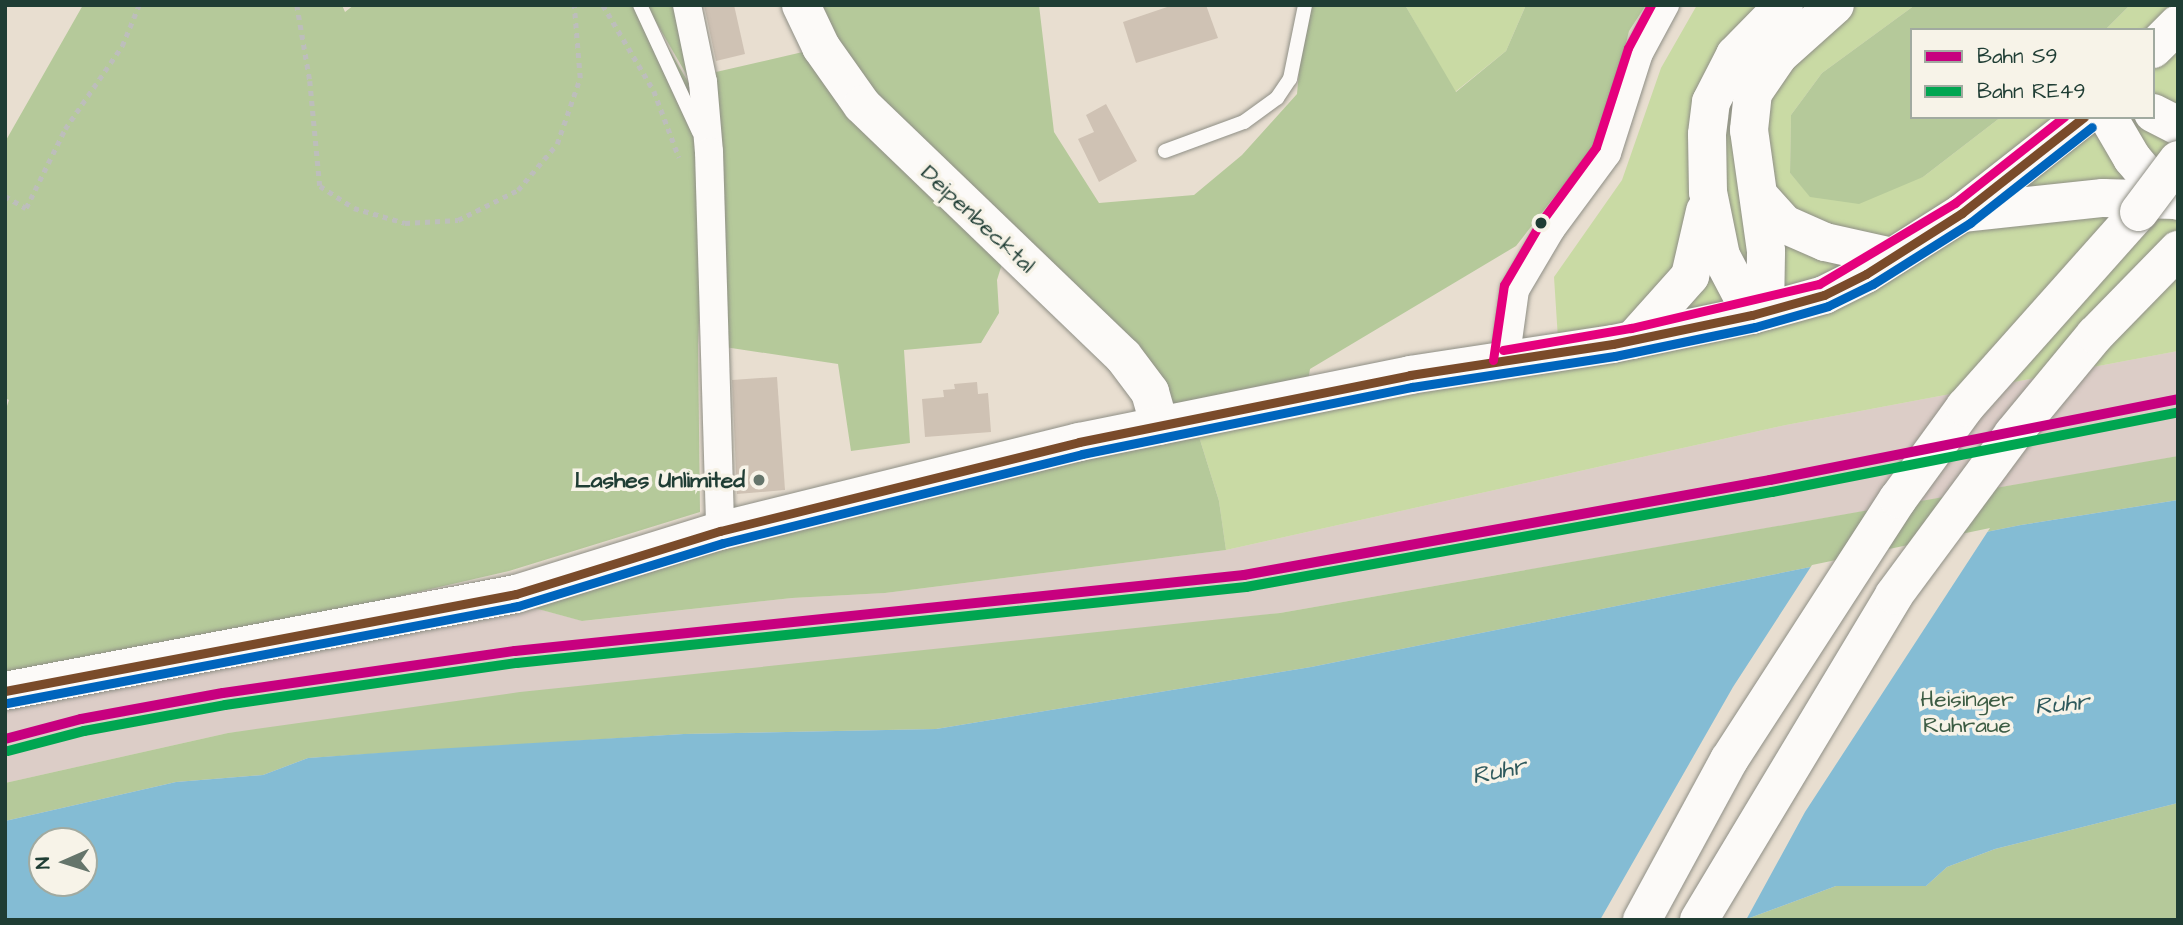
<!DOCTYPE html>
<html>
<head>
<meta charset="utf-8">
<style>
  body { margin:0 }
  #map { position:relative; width:2183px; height:925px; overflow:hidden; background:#e8ded0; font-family:"Architects Daughter",sans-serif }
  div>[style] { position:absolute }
  .industrial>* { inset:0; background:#dccdc7 }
  .green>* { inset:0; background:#c9daa4 }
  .forest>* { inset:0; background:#b5c99a }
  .water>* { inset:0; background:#84bcd4 }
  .pier>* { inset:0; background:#e8ded0 }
  .building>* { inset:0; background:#cfc2b4 }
  .path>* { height:4.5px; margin-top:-2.25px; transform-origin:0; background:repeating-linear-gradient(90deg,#bdbebb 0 5px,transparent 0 10px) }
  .roads { filter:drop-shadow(0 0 2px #8f8f86) drop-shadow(0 0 2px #8f8f86) }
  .lane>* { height:14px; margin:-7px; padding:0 7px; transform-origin:7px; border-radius:7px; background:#fcfaf8 }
  .street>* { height:28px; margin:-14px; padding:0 14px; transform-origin:14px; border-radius:14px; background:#fcfaf8 }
  .secondary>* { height:38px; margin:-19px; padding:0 19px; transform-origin:19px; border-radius:19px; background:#fcfaf8 }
  .highway>* { height:38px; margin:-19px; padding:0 19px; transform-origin:19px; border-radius:19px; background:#fcfaf8 }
  .bridges { filter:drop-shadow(0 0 2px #8f8f86) drop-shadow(0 0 2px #8f8f86) }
  .highway-bridge>* { height:38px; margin:-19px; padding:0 19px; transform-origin:19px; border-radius:19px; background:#fcfaf8 }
  .bus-1>* { height:9px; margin:-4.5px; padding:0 4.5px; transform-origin:4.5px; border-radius:4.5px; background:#7a4b2a }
  .bus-2>* { height:9px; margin:-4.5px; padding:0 4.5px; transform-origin:4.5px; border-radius:4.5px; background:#0065bd }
  .bus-3>* { height:9px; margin:-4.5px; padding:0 4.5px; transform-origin:4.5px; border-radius:4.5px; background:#e5007d }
  .rail-1>* { height:10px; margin:-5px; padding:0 5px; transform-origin:5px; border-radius:5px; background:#c7007f }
  .rail-2>* { height:10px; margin:-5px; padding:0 5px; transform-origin:5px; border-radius:5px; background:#00a651 }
  .dots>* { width:19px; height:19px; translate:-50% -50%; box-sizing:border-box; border:4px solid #f7f3e8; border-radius:50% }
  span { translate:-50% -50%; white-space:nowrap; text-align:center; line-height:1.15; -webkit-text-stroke:7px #f7f3e8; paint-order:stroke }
  .street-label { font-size:23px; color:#1f3d34 }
  .poi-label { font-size:23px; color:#1f3d34; font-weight:700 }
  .right { translate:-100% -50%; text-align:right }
  .park-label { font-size:23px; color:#3c5c43 }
  .water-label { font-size:24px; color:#2e595c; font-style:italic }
  .frame { position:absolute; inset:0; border:7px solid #1f3d34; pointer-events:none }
  .legend { position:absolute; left:1910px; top:28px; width:245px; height:91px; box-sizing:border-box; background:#f7f3e8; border:2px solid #a1aaa0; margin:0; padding:9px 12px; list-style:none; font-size:21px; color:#1f3d34 }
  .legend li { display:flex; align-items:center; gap:14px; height:35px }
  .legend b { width:35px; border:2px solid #a1aaa0 }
  .north { position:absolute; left:28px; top:827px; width:70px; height:70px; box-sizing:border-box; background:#f7f3e8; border:2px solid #a1aaa0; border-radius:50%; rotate:267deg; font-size:19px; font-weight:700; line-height:28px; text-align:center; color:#1f3d34 }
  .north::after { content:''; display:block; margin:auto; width:24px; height:32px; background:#65756b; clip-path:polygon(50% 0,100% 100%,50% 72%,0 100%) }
</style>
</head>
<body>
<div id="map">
  <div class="industrial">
    <div style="clip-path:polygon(2178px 351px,2178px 456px,2152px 461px,1280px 613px,228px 733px,5px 783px,5px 699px,516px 603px,583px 621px,792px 598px,885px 593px,1226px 550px,1786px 425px)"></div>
  </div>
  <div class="green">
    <div style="clip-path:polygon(1405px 5px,1526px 5px,1506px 51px,1455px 92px)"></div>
    <div style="clip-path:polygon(1697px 5px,1915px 5px,1822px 73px,1791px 115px,1790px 173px,1811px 197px,1923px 177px,2001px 117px,2153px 117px,2153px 30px,2105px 30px,2130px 5px,2178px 5px,2178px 351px,1786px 425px,1226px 550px,1219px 501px,1197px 430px,1560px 370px,1554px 277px,1622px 180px,1661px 68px)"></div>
  </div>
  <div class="forest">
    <div style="clip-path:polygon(83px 5px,342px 5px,345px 12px,354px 5px,643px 5px,708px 116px,698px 345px,700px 512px,509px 571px,5px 687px,5px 412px,9px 400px,5px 398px,5px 142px)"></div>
    <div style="clip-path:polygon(646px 5px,686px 5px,706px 108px)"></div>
    <div style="clip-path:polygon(802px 5px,1039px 5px,1054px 132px,1099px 203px,1194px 195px,1242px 155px,1297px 94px,1305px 5px,1405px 5px,1456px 92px,1506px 51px,1526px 5px,1646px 5px,1629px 31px,1604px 133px,1516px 246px,1310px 369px,1305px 399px,1161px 423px,918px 160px)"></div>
    <div style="clip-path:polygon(1915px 5px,2130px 5px,2105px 30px,1912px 30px,1912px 117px,2001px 117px,1923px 177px,1859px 204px,1810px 197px,1790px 173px,1791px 115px,1822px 73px)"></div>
    <div style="clip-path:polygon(820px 48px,1007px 248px,997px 280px,999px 313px,981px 343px,904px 350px,910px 443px,851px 451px,838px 364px,718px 346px,703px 75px)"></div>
    <div style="clip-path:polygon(1197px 430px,1219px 501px,1226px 550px,885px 593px,792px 598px,582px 621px,516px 603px,730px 540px)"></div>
    <div style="clip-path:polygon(2178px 456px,2178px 500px,2021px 525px,1311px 667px,936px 729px,684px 734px,308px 758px,263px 775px,176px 782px,5px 821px,5px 783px,228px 733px,520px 692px,1280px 613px)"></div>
    <div style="clip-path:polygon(2178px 803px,2178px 920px,1744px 920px,1836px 886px,1926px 886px,1947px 867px,1995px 849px)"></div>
  </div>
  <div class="water">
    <div style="clip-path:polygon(evenodd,2178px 500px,2178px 803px,1995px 849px,1947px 867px,1926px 886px,1836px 886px,1744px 920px,5px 920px,5px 821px,176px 782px,263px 775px,308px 758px,434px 749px,684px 734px,936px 729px,1311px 667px,2021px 525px,2178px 500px,42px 841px,84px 841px,84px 883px,42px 883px,42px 841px)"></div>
  </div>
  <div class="pier">
    <div style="clip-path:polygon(1990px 528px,1805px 812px,1746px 920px,1600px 920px,1733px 687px,1812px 565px)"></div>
  </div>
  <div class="building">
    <div style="clip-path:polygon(704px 5px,734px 5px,745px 54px,716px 61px)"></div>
    <div style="clip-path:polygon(1173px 5px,1206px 5px,1218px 38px,1136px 63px,1123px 22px)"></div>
    <div style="clip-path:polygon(1106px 104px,1137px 161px,1099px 182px,1078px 139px,1094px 132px,1086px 115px)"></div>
    <div style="clip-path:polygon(777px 377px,785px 490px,737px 494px,732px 380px)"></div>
    <div style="clip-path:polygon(977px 382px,978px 394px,988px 393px,991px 432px,925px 437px,922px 399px,944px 397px,943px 390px,955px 389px,954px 384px)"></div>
  </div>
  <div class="path">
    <div style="left:297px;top:5px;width:77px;rotate:80.3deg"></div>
    <div style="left:310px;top:81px;width:105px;rotate:84.6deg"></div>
    <div style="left:320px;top:186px;width:40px;rotate:32.9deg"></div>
    <div style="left:354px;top:208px;width:53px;rotate:16.4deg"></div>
    <div style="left:405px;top:223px;width:53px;rotate:-3.2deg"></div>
    <div style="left:458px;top:220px;width:67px;rotate:-26.6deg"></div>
    <div style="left:518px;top:190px;width:60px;rotate:-49.7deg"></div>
    <div style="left:557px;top:144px;width:70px;rotate:-70.8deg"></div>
    <div style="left:580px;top:78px;width:73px;rotate:-94.7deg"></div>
    <div style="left:603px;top:5px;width:100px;rotate:59.3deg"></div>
    <div style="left:654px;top:91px;width:71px;rotate:69.3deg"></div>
    <div style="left:5px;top:196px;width:24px;rotate:30deg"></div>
    <div style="left:26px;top:208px;width:88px;rotate:-63.7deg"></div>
    <div style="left:65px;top:129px;width:101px;rotate:-55.5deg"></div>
    <div style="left:122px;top:46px;width:44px;rotate:-67.5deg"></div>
  </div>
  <div class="roads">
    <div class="lane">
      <div style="left:640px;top:5px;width:140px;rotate:65.1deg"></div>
      <div style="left:1165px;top:151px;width:84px;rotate:-20.2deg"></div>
      <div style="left:1244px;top:122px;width:41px;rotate:-36deg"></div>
      <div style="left:1277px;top:98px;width:23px;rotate:-56deg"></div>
      <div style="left:1290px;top:79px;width:76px;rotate:-78.5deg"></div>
    </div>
    <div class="street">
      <div style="left:687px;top:5px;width:79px;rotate:78.3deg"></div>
      <div style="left:703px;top:82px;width:70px;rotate:85.1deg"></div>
      <div style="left:709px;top:152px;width:379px;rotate:88.3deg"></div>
      <div style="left:1505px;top:362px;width:73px;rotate:-82.1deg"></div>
      <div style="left:1515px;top:290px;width:71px;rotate:-59.5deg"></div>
      <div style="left:1551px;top:229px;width:94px;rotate:-53.6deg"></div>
      <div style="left:1607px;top:153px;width:105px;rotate:-72.3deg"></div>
      <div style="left:1639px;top:53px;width:55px;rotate:-61.6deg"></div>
    </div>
    <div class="secondary">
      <div style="left:801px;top:5px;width:47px;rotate:64.5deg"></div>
      <div style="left:821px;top:47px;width:71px;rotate:54.7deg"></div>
      <div style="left:862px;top:105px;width:362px;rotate:43.9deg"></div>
      <div style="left:1123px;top:356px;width:45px;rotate:53.1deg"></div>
      <div style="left:1150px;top:392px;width:35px;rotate:74deg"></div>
      <div style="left:2153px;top:49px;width:35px;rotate:-45deg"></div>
      <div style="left:5px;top:691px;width:520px;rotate:-10.75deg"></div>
      <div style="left:516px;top:594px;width:214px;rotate:-17.2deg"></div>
      <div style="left:720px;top:531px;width:370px;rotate:-13.9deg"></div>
      <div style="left:1079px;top:442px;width:338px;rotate:-11.4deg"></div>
      <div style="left:1410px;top:375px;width:205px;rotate:-8.7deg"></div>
      <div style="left:1613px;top:344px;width:142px;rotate:-11.8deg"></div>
      <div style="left:1752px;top:315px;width:75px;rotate:-15.5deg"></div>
      <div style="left:1824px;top:295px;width:47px;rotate:-26.6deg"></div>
      <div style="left:1866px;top:274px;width:114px;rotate:-32.4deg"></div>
      <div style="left:1962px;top:213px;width:155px;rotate:-38.2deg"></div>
    </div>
    <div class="highway">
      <div style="left:2153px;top:113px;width:28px;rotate:27deg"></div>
      <div style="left:2108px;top:117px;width:48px;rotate:59.7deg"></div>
      <div style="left:2132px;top:158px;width:31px;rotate:50deg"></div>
      <div style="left:2152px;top:182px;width:32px;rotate:36deg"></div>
      <div style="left:1760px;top:197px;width:36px;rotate:48deg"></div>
      <div style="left:1784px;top:224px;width:45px;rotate:23.7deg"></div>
      <div style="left:1825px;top:242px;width:69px;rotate:12.6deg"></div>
      <div style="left:1962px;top:213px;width:142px;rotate:-6.1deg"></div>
      <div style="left:2103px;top:198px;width:72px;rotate:1.6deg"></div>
      <div style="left:1765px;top:311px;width:60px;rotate:-89deg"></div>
      <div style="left:1766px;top:251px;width:122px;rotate:-98deg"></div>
      <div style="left:1749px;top:130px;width:37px;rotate:-84deg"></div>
      <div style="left:1753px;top:93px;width:46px;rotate:-55.6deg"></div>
      <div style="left:1779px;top:55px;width:75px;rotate:-41.8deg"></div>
      <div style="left:1752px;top:315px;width:67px;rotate:-117.7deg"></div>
      <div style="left:1721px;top:256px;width:65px;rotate:-101.5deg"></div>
      <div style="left:1708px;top:192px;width:58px;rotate:-91deg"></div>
      <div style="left:1707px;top:134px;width:32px;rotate:-83deg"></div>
      <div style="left:1711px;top:102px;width:53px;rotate:-62.9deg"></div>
      <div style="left:1735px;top:55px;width:70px;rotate:-45.6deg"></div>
      <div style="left:1633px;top:340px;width:86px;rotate:-48.3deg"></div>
      <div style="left:1690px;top:276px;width:67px;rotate:-77deg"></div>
      <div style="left:1642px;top:920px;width:182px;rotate:-61.5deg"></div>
      <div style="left:1729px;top:760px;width:311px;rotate:-57.1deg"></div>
      <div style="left:1898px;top:499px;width:114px;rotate:-53.9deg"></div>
      <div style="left:1965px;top:407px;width:261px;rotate:-48.3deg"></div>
      <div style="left:1699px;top:920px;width:379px;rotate:-59deg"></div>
      <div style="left:1894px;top:595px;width:200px;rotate:-53.5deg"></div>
      <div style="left:2013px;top:434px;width:129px;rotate:-50.4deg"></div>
      <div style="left:2095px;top:335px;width:119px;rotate:-45.7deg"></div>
    </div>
  </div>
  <div class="bridges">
    <div class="highway-bridge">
      <div style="left:2139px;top:212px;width:65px;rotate:-53.1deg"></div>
    </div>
  </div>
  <div class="bus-1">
    <div style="left:5px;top:691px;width:520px;rotate:-10.75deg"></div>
    <div style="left:516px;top:594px;width:214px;rotate:-17.2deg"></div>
    <div style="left:720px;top:531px;width:370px;rotate:-13.9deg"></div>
    <div style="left:1079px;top:442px;width:338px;rotate:-11.4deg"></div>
    <div style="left:1410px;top:375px;width:205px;rotate:-8.7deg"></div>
    <div style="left:1613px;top:344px;width:142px;rotate:-11.8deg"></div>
    <div style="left:1752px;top:315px;width:75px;rotate:-15.5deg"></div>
    <div style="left:1824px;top:295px;width:47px;rotate:-26.6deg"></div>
    <div style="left:1866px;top:274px;width:114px;rotate:-32.4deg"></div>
    <div style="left:1962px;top:213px;width:155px;rotate:-38.2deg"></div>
  </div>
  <div class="bus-2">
    <div style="left:7px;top:703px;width:520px;rotate:-10.75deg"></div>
    <div style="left:518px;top:606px;width:214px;rotate:-17.1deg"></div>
    <div style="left:723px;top:543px;width:370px;rotate:-13.9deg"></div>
    <div style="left:1082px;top:454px;width:337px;rotate:-11.5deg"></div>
    <div style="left:1412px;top:387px;width:205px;rotate:-8.7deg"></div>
    <div style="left:1615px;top:356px;width:143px;rotate:-11.7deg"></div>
    <div style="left:1755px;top:327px;width:76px;rotate:-16deg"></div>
    <div style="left:1828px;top:306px;width:50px;rotate:-26.1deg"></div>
    <div style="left:1873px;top:284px;width:115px;rotate:-32.2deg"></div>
    <div style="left:1970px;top:223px;width:155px;rotate:-38.2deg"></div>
  </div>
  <div class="bus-3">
    <div style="left:1503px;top:350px;width:130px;rotate:-9.8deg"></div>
    <div style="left:1631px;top:328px;width:193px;rotate:-13.2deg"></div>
    <div style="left:1819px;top:284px;width:158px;rotate:-30.8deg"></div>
    <div style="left:1955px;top:203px;width:139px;rotate:-38.3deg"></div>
    <div style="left:1493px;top:360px;width:76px;rotate:-81.7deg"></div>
    <div style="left:1504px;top:285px;width:73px;rotate:-59.6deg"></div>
    <div style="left:1541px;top:222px;width:93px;rotate:-53.7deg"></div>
    <div style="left:1596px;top:147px;width:104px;rotate:-72.1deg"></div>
    <div style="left:1628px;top:48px;width:49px;rotate:-61.9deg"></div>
  </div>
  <div class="rail-1">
    <div style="left:5px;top:739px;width:79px;rotate:-14.7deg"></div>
    <div style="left:81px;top:719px;width:144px;rotate:-10.4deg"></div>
    <div style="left:223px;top:693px;width:295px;rotate:-8.2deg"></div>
    <div style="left:515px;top:651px;width:733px;rotate:-5.95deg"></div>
    <div style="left:1244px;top:575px;width:535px;rotate:-10.24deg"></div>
    <div style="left:1770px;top:480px;width:416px;rotate:-11.2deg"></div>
  </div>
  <div class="rail-2">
    <div style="left:8px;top:751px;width:79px;rotate:-14.7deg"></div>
    <div style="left:84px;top:731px;width:143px;rotate:-10.4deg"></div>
    <div style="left:225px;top:705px;width:295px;rotate:-8.2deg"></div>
    <div style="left:517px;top:663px;width:733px;rotate:-5.95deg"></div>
    <div style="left:1246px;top:587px;width:535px;rotate:-10.24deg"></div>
    <div style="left:1772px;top:492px;width:414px;rotate:-11.1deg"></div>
  </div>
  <div class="dots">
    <div style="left:1541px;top:223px;background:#1f3d34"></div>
    <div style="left:759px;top:480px;background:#65756b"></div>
  </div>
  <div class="street-label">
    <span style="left:978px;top:219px;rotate:43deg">Deipenbecktal</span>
  </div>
  <div class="poi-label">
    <span class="right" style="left:745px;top:480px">Lashes Unlimited</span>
  </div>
  <div class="park-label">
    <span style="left:1967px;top:712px">Heisinger<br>Ruhraue</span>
  </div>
  <div class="water-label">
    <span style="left:2062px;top:705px;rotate:-6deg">Ruhr</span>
    <span style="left:1499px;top:772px;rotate:-12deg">Ruhr</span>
  </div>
  <div class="frame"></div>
  <ul class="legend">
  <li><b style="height:9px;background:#c7007f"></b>Bahn S9</li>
  <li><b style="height:9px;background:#00a651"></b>Bahn RE49</li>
  </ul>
  <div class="north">N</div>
</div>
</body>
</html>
